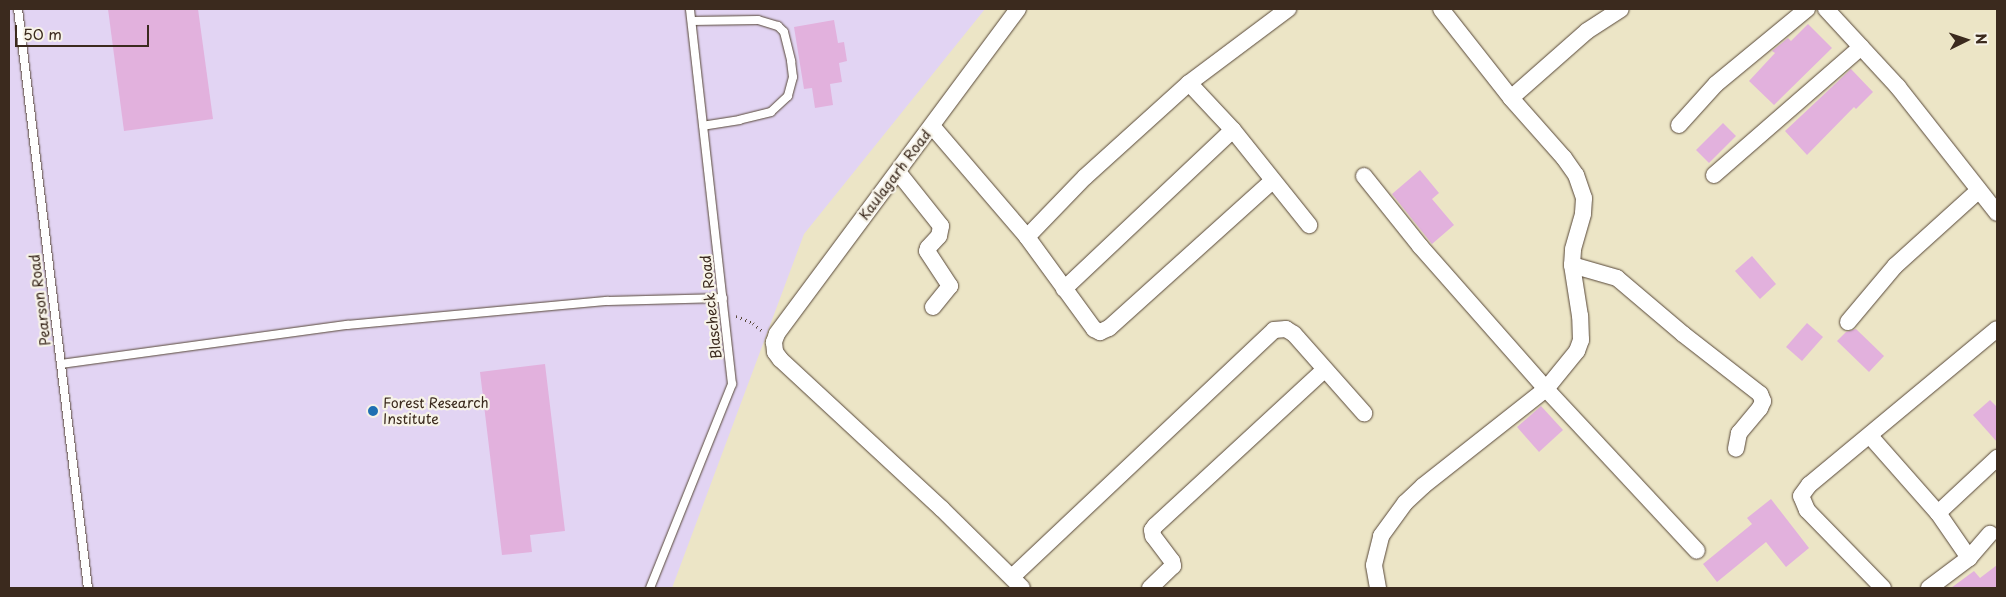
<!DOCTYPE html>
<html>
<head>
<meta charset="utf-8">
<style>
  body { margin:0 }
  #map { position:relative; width:2006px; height:597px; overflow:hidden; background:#ece5c6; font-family:"Playpen Sans",sans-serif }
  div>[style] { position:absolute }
  .built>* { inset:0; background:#e2d4f3 }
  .building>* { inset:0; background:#e2b1dd }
  .path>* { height:3px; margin-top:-1.5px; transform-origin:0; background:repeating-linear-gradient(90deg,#564637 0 1px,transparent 0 5px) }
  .roads { filter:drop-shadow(0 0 1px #564637) drop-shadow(0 0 1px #564637) }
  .service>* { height:8px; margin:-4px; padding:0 4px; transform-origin:4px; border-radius:4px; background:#fff }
  .minor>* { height:16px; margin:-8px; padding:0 8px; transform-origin:8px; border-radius:8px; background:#fff }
  .dots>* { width:14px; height:14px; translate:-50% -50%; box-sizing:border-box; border:2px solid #f7f3e8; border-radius:50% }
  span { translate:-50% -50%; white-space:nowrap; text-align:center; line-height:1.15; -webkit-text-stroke:4.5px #f7f3e8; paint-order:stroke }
  .street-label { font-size:14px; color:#3b2a1e }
  .poi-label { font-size:14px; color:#3b2a1e }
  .left { translate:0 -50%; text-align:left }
  .frame { position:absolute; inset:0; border:10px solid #3b2a1e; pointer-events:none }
  .north { position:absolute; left:1941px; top:15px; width:50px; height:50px; -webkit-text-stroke:4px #f7f3e8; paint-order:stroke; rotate:86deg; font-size:14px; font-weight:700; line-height:20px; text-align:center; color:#3b2a1e }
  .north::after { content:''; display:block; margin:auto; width:18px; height:22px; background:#3b2a1e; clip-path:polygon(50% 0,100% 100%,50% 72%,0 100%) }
  .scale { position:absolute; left:15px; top:25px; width:134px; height:22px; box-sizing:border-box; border:2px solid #3b2a1e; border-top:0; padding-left:6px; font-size:15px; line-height:18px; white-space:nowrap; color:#3b2a1e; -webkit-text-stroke:4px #f7f3e8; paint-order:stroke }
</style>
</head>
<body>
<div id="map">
  <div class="built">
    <div style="clip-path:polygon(9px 9px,985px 9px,804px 234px,672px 588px,9px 588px)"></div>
  </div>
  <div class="building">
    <div style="clip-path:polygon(108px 9px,198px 9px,213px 119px,124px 131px)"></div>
    <div style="clip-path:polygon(834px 20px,838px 43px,844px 42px,847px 61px,839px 63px,842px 82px,830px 84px,833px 105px,815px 108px,812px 88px,804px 89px,794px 27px)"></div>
    <div style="clip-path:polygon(1808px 24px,1832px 48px,1774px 105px,1749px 81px,1775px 53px,1772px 51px,1788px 38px,1791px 41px)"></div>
    <div style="clip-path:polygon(1851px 69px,1873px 92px,1856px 109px,1854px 107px,1807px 155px,1785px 131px)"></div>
    <div style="clip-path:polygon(1723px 123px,1736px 136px,1709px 163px,1696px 150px)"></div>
    <div style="clip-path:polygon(1420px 170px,1439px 193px,1432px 199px,1454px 225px,1432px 244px,1392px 194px)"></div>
    <div style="clip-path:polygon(1752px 256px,1776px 284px,1760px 299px,1735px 271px)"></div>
    <div style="clip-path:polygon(1807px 323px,1823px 337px,1802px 361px,1786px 347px)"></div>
    <div style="clip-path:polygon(1856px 329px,1884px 356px,1869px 372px,1837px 341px,1846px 332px)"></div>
    <div style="clip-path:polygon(545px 364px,565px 531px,530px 535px,532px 552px,502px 555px,480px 372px)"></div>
    <div style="clip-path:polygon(1990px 400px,1997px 407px,1997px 442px,1973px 415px)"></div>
    <div style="clip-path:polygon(1541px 406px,1563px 430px,1539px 452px,1517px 427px)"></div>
    <div style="clip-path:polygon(1771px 499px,1809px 548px,1786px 567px,1766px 542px,1717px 582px,1703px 564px,1752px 524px,1747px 518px)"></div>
    <div style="clip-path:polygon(1997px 565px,1997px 588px,1951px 588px,1974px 571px,1980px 578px)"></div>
  </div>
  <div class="path">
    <div style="left:736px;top:316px;width:18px;rotate:22deg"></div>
    <div style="left:753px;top:323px;width:11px;rotate:41deg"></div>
  </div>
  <div class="roads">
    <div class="service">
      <div style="left:18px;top:9px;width:583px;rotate:83.11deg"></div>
      <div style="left:692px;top:21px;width:66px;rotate:-0.9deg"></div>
      <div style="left:758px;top:20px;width:21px;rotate:17deg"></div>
      <div style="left:778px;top:26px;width:8px;rotate:45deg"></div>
      <div style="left:784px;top:32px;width:30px;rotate:76deg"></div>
      <div style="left:791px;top:61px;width:16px;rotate:83deg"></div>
      <div style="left:793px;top:77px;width:20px;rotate:105deg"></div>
      <div style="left:788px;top:96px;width:23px;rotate:137deg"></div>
      <div style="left:771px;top:112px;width:32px;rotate:166deg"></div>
      <div style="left:740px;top:120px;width:37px;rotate:171deg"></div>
      <div style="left:61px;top:364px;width:289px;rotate:-7.8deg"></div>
      <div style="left:347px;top:325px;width:262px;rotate:-5.3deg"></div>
      <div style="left:608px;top:301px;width:115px;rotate:-1.5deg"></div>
      <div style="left:650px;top:588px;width:220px;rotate:-68.1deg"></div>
      <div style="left:732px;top:384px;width:377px;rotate:-96.4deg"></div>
    </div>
    <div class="minor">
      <div style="left:1018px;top:9px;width:405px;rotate:126.6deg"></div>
      <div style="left:777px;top:334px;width:9px;rotate:111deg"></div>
      <div style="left:774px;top:342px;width:10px;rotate:84deg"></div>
      <div style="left:775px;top:352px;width:9px;rotate:54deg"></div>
      <div style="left:780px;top:359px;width:221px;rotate:42.8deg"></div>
      <div style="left:942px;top:509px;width:112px;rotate:44.6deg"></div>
      <div style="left:1826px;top:9px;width:106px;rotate:47.3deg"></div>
      <div style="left:1898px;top:87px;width:160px;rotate:51.8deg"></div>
      <div style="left:1189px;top:83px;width:64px;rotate:46.9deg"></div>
      <div style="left:1233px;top:130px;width:122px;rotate:51.3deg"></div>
      <div style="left:1511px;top:98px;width:101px;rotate:-41.4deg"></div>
      <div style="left:1587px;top:31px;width:40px;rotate:-32.9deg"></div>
      <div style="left:1679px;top:125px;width:55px;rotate:-47.9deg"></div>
      <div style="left:1716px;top:84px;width:118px;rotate:-39.5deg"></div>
      <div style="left:932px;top:126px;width:146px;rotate:49.4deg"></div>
      <div style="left:1027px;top:237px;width:114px;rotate:53.9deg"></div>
      <div style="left:1094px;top:329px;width:7px;rotate:27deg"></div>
      <div style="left:1100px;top:332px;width:10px;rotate:-24deg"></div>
      <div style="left:1109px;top:328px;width:219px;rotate:-42deg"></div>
      <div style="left:898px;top:172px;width:69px;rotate:51.5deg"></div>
      <div style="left:941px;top:226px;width:10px;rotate:101deg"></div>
      <div style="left:939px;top:236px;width:16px;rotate:133deg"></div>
      <div style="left:928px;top:248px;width:3px;rotate:108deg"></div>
      <div style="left:927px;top:251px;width:42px;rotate:56.7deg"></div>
      <div style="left:950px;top:286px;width:27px;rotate:129deg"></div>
      <div style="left:1714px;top:175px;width:195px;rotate:-41deg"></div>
      <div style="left:1364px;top:176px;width:90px;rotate:51.3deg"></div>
      <div style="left:1420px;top:246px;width:191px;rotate:48.6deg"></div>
      <div style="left:1546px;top:389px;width:221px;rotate:47deg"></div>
      <div style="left:1027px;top:237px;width:83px;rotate:-46deg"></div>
      <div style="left:1085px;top:177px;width:140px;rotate:-42.1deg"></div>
      <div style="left:1189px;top:83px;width:124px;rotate:-36.8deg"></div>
      <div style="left:1572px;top:265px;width:47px;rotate:16.1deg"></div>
      <div style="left:1617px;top:278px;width:87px;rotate:40.3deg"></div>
      <div style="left:1683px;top:334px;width:98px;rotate:37.9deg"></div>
      <div style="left:1760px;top:394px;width:8px;rotate:67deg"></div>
      <div style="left:1763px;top:401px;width:8px;rotate:113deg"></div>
      <div style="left:1760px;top:408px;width:33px;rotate:130deg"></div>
      <div style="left:1739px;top:433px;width:16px;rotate:101deg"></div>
      <div style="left:1064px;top:289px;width:232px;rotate:-43.3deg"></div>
      <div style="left:1848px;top:322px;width:73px;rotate:-50deg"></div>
      <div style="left:1895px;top:266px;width:113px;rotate:-42.1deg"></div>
      <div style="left:1870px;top:436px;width:103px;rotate:48.6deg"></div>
      <div style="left:1938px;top:513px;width:55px;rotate:55.4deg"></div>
      <div style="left:1938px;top:513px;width:81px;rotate:-43deg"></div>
      <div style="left:1012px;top:577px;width:360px;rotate:-43.3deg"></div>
      <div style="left:1274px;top:330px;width:12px;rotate:-5deg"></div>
      <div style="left:1286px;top:329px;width:9px;rotate:32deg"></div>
      <div style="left:1294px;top:334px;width:106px;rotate:48.5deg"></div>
      <div style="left:1150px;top:588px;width:32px;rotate:-44deg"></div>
      <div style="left:1173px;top:566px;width:5px;rotate:-101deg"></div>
      <div style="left:1172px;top:561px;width:31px;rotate:-127deg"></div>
      <div style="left:1153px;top:536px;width:6px;rotate:-99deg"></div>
      <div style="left:1152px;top:530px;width:5px;rotate:-53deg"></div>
      <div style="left:1155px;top:526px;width:231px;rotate:-42.7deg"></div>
      <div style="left:1378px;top:588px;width:23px;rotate:-100deg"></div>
      <div style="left:1374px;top:565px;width:30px;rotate:-76deg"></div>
      <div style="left:1381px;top:536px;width:41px;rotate:-54deg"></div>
      <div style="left:1405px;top:503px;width:25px;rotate:-43deg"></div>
      <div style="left:1423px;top:486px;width:157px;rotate:-38.3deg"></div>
      <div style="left:1546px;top:389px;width:49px;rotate:-50.8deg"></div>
      <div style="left:1577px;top:351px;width:12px;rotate:-70deg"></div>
      <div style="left:1581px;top:340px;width:24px;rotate:-92deg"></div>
      <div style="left:1580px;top:316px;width:52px;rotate:-98.9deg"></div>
      <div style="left:1572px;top:265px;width:16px;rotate:-86deg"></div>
      <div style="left:1573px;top:249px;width:37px;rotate:-74deg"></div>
      <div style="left:1583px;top:213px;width:15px;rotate:-86deg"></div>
      <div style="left:1584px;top:198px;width:24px;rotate:-109deg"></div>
      <div style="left:1576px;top:175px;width:21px;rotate:-125deg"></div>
      <div style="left:1564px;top:158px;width:80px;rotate:-131.5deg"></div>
      <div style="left:1511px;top:98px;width:113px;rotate:-128.2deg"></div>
      <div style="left:1883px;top:588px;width:109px;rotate:-134.3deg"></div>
      <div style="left:1807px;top:510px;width:15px;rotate:-113deg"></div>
      <div style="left:1801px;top:496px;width:14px;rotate:-54deg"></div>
      <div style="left:1809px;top:485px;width:244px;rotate:-39.7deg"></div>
      <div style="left:1929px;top:588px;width:50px;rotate:-36.9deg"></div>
      <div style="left:1969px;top:558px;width:32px;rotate:-49deg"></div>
    </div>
  </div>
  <div class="dots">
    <div style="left:373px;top:411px;background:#1f6fb2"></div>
  </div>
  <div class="street-label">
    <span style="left:895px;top:175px;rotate:-53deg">Kaulagarh Road</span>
    <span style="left:40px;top:300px;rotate:-97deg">Pearson Road</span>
    <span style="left:711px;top:307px;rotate:-96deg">Blascheck Road</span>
  </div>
  <div class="poi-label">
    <span class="left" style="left:383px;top:411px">Forest Research<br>Institute</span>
  </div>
  <div class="frame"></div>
  <div class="north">N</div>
  <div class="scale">50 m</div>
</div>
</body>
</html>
